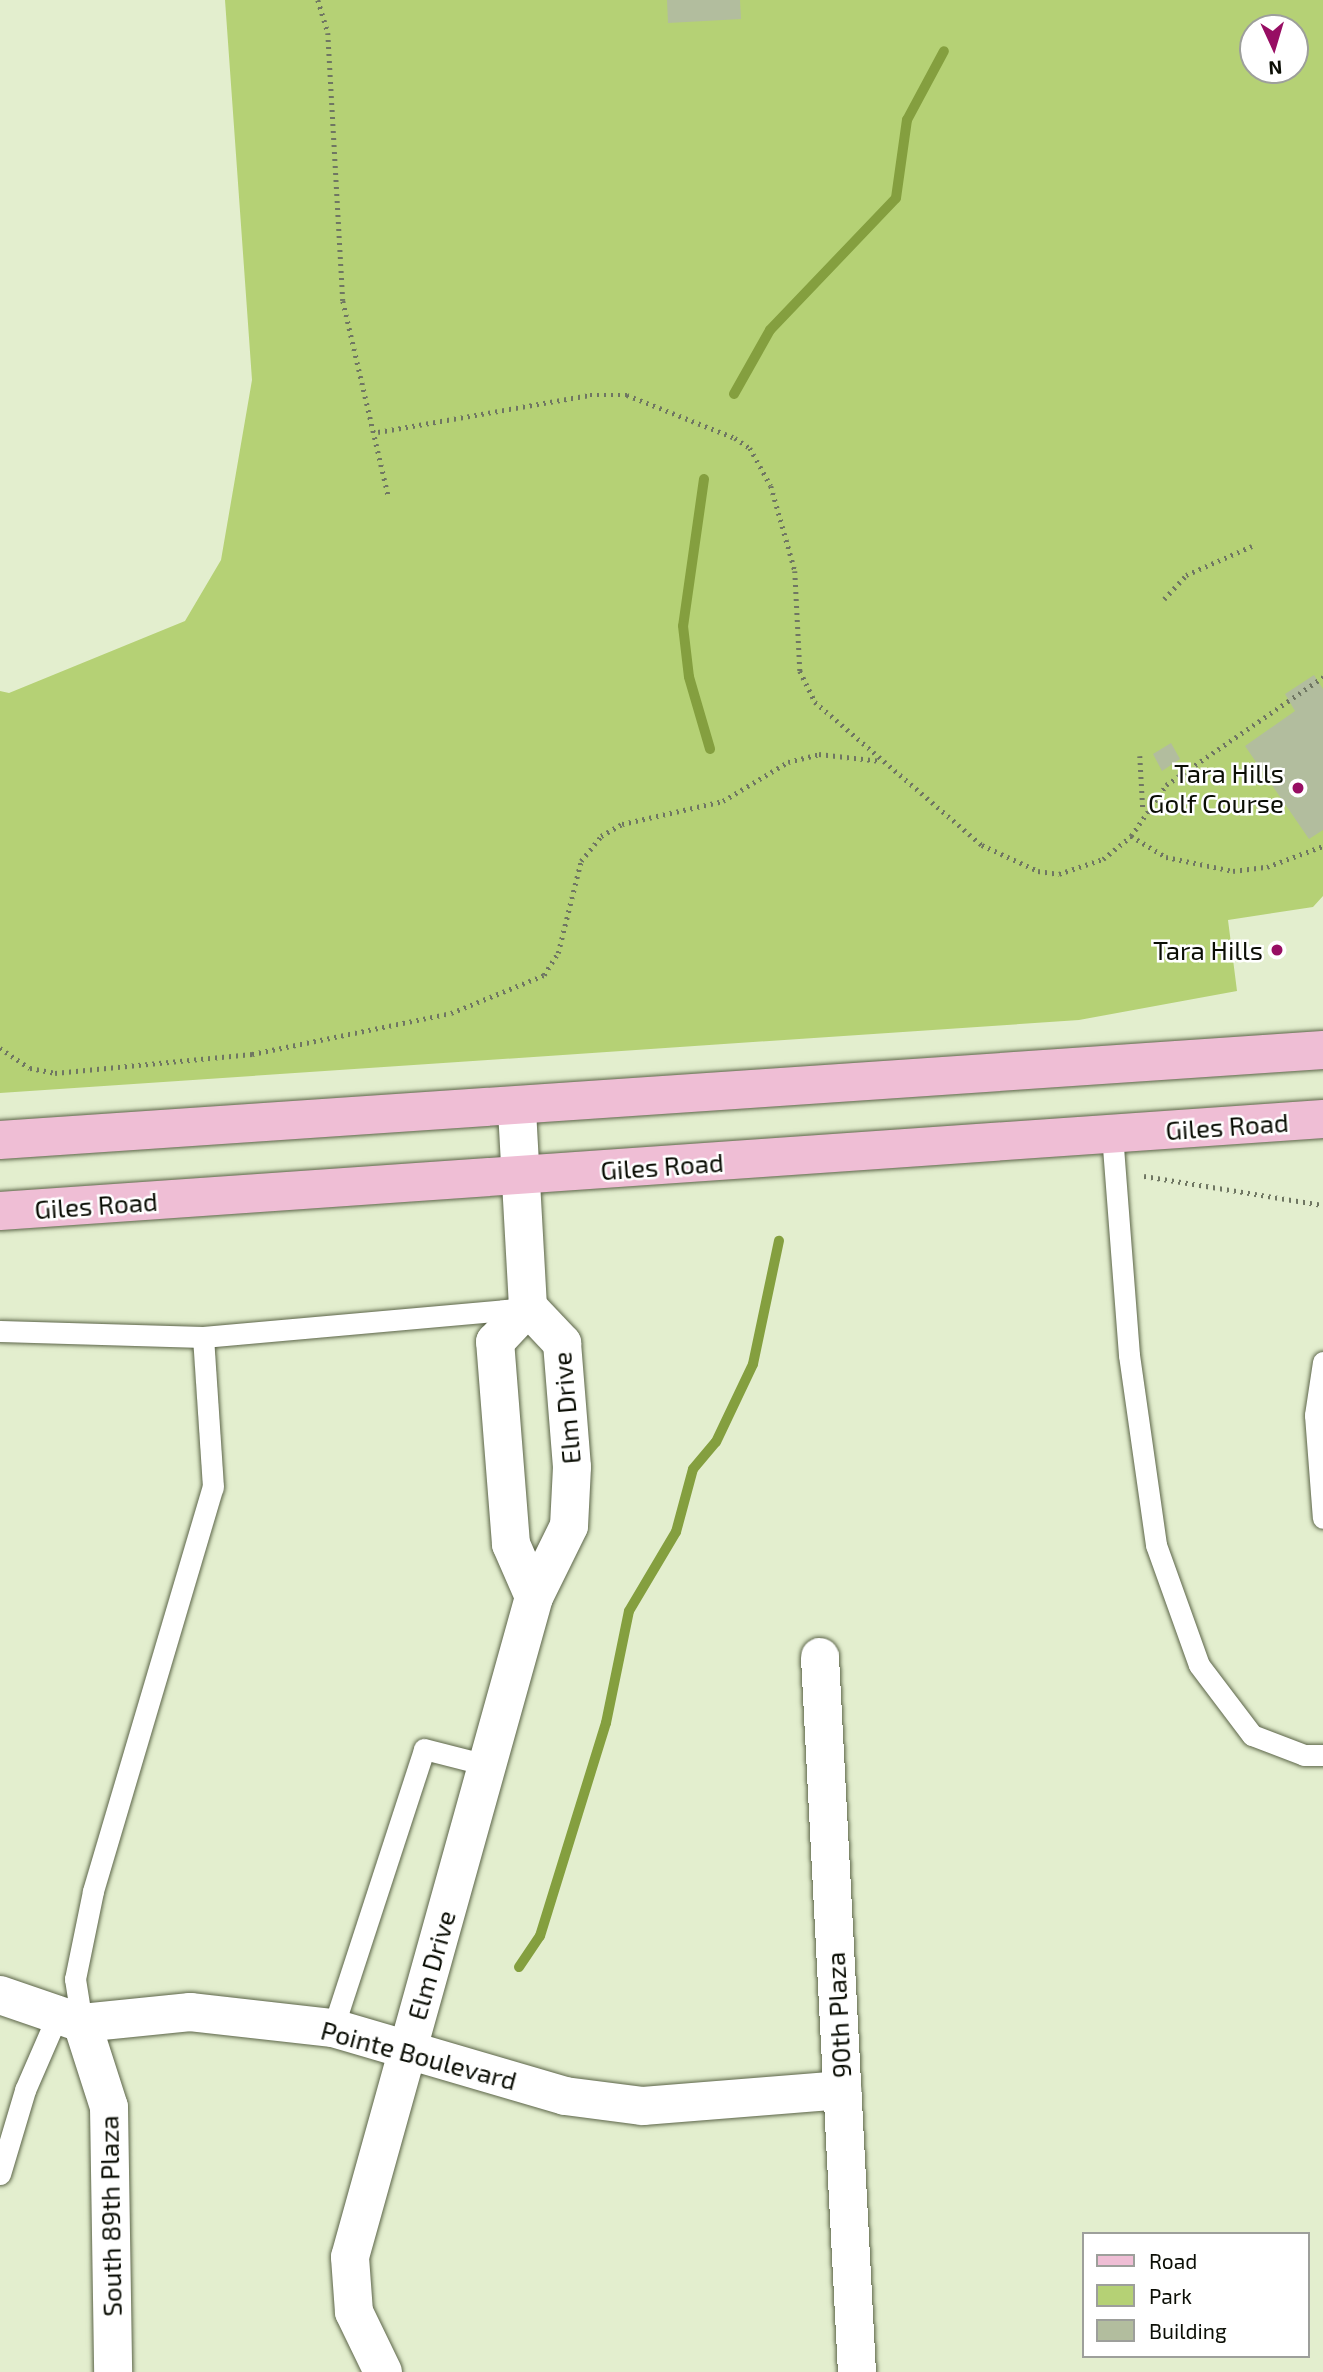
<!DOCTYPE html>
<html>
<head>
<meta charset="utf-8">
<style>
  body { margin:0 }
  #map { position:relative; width:1323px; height:2372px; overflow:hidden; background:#e3eece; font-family:"Exo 2",sans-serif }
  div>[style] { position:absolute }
  .green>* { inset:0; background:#b5d175 }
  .stream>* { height:10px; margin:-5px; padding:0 5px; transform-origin:5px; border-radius:5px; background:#849f3f }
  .building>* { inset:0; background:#b2bd9e }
  .path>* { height:4.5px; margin-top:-2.25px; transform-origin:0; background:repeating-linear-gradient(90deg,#6f7662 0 2px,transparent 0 7px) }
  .roads { filter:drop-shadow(0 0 2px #5c6549) drop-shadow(0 0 2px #5c6549) }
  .service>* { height:21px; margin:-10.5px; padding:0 10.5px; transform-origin:10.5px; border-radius:10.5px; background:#fff }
  .minor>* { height:38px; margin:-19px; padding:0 19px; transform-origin:19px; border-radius:19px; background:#fff }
  .primary>* { height:38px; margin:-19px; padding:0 19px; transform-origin:19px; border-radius:19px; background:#efbed5 }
  .dots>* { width:19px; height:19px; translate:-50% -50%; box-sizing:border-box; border:4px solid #fff; border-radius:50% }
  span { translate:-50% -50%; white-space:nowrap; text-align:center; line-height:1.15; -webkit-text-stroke:5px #fff; paint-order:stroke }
  .poi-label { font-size:26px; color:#0b0e05 }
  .right { translate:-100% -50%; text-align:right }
  .street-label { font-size:26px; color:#0b0e05 }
  .legend { position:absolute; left:1082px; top:2232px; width:228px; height:126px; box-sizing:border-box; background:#fff; border:2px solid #9d9f9b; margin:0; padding:9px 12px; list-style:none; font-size:21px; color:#0b0e05 }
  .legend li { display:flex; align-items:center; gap:14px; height:35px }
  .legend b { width:35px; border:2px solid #9d9f9b }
  .north { position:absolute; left:1239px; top:14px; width:70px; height:70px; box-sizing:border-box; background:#fff; border:2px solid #9d9f9b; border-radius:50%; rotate:176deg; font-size:19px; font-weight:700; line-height:28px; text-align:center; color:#0b0e05 }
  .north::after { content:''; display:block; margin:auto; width:24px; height:32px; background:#970e63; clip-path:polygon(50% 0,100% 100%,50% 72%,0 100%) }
</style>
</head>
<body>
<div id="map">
  <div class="green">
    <div style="clip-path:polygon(evenodd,225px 0,1323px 0,1323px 896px,1313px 907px,1228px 920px,1237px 991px,1079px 1020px,0 1093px,0 691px,9px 693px,185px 621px,221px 560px,252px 380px,225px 0,1253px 28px,1295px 28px,1295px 70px,1253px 70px,1253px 28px)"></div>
  </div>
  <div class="stream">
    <div style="left:734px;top:394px;width:73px;rotate:-60.6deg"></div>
    <div style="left:770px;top:330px;width:182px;rotate:-46.3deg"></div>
    <div style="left:896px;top:198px;width:79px;rotate:-82deg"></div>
    <div style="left:907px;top:120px;width:78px;rotate:-61.8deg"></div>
    <div style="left:704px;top:479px;width:148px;rotate:98.1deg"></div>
    <div style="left:683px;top:626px;width:51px;rotate:83.3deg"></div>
    <div style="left:689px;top:677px;width:75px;rotate:73.7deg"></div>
    <div style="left:519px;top:1967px;width:37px;rotate:-56deg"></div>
    <div style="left:540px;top:1936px;width:223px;rotate:-72.8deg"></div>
    <div style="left:606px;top:1723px;width:114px;rotate:-78.4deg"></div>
    <div style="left:629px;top:1611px;width:92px;rotate:-59.3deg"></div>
    <div style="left:676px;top:1532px;width:65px;rotate:-74.9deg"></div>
    <div style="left:693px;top:1469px;width:35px;rotate:-50deg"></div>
    <div style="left:716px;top:1442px;width:86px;rotate:-64.6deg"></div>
    <div style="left:753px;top:1364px;width:126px;rotate:-78.1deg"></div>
  </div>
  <div class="building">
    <div style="clip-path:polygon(667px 0,740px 0,741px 19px,668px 23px)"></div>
    <div style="clip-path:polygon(1314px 675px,1323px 689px,1323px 830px,1309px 839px,1245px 746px,1295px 711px,1285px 694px)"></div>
    <div style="clip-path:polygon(1171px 743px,1180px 759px,1162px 771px,1153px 754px)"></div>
  </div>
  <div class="path">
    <div style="left:318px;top:0;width:34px;rotate:73deg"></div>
    <div style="left:328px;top:33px;width:268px;rotate:86.8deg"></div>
    <div style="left:343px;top:301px;width:202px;rotate:76.9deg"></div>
    <div style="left:378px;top:432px;width:215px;rotate:-9.9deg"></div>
    <div style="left:590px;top:395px;width:37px"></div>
    <div style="left:627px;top:395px;width:116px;rotate:21.7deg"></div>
    <div style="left:735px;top:438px;width:18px;rotate:34deg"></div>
    <div style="left:750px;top:448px;width:43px;rotate:61.1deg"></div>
    <div style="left:771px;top:486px;width:88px;rotate:74.2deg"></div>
    <div style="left:795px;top:571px;width:100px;rotate:87.1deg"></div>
    <div style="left:800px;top:671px;width:34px;rotate:64deg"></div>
    <div style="left:815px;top:702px;width:220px;rotate:40.6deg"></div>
    <div style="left:982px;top:845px;width:62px;rotate:24.9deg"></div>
    <div style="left:1038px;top:871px;width:21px;rotate:8deg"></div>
    <div style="left:1059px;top:874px;width:46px;rotate:-18.8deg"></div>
    <div style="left:1103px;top:859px;width:36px;rotate:-39deg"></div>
    <div style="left:1131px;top:836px;width:62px;rotate:-55.5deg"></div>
    <div style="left:1166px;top:785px;width:191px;rotate:-34.5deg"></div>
    <div style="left:1164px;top:599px;width:33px;rotate:-47deg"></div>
    <div style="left:1186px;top:575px;width:72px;rotate:-23.7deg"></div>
    <div style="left:1140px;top:756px;width:53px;rotate:86.8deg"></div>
    <div style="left:1131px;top:836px;width:41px;rotate:31deg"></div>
    <div style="left:1166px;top:857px;width:68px;rotate:11.8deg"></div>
    <div style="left:1233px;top:871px;width:34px;rotate:-7deg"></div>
    <div style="left:1267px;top:867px;width:60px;rotate:-20.6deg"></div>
    <div style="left:0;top:1048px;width:36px;rotate:34deg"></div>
    <div style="left:30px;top:1068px;width:25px;rotate:11deg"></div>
    <div style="left:55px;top:1073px;width:198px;rotate:-5.5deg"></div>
    <div style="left:252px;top:1054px;width:203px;rotate:-11.6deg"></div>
    <div style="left:451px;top:1013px;width:100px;rotate:-22.2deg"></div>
    <div style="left:544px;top:975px;width:26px;rotate:-58deg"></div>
    <div style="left:558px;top:953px;width:95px;rotate:-76deg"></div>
    <div style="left:581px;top:861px;width:32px;rotate:-51deg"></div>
    <div style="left:601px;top:836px;width:24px;rotate:-30deg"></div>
    <div style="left:622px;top:824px;width:104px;rotate:-12.8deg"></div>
    <div style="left:723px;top:801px;width:76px;rotate:-31deg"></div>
    <div style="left:788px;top:762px;width:32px;rotate:-14deg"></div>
    <div style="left:819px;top:754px;width:62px;rotate:6.4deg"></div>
    <div style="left:1144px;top:1176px;width:181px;rotate:9.2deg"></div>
  </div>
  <div class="roads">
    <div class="service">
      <div style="left:1112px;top:1134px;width:222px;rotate:85.6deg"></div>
      <div style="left:1129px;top:1355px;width:192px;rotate:81.9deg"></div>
      <div style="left:1156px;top:1545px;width:127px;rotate:70.3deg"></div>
      <div style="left:1199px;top:1665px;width:88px;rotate:52.9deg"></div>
      <div style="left:1252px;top:1735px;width:56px;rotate:21deg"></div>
      <div style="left:1304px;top:1755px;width:19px"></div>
      <div style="left:0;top:1331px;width:203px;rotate:1.7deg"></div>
      <div style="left:203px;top:1337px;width:324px;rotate:-5.1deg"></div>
      <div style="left:1323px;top:1362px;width:54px;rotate:98.6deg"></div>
      <div style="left:1315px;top:1415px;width:103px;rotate:85.6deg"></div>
      <div style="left:82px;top:2023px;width:45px;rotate:-99deg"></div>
      <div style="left:75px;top:1979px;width:90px;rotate:-78.4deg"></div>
      <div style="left:93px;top:1891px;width:421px;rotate:-73.5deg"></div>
      <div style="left:213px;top:1487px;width:150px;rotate:-93.8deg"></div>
      <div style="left:333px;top:2028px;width:293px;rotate:-71.9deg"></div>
      <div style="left:424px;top:1749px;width:65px;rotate:14.3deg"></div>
      <div style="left:0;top:2174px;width:88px;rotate:-73.4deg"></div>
      <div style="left:25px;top:2090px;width:83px;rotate:-66.5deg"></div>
    </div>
    <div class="minor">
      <div style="left:528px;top:1307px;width:50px;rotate:46.6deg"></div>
      <div style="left:562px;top:1343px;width:124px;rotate:85.4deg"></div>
      <div style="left:572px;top:1467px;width:59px;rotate:92.9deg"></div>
      <div style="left:569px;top:1526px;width:79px;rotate:116.2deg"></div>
      <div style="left:820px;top:1657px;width:716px;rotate:87.04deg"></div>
      <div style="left:0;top:1995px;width:87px;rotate:18.9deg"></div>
      <div style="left:82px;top:2023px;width:109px;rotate:-5.8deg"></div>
      <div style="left:190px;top:2012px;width:144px;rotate:6.4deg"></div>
      <div style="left:333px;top:2028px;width:242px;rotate:16.3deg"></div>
      <div style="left:565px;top:2096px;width:79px;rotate:7.3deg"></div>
      <div style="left:643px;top:2106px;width:200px;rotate:-4.6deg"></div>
      <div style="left:82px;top:2023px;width:88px;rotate:72.2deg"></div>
      <div style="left:109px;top:2107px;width:265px;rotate:89.1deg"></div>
      <div style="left:383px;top:2372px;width:67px;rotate:-115.8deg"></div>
      <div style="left:354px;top:2312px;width:55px;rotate:-94.2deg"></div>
      <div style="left:350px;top:2257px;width:685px;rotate:-74.42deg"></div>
      <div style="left:534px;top:1597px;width:58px;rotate:-113.5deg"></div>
      <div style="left:511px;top:1544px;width:203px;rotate:-94.5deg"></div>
      <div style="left:495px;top:1342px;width:48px;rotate:-46.7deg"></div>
      <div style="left:528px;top:1307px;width:199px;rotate:-93.2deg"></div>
    </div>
    <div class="primary">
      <div style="left:0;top:1140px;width:1326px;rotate:-3.89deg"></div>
      <div style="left:0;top:1211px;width:1326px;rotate:-3.98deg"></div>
    </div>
  </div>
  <div class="dots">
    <div style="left:1298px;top:788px;background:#970e63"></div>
    <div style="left:1277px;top:950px;background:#970e63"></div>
  </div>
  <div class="poi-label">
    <span class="right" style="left:1284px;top:788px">Tara Hills<br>Golf Course</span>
    <span class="right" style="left:1263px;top:950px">Tara Hills</span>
  </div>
  <div class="street-label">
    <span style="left:1227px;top:1126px;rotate:-4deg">Giles Road</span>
    <span style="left:662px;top:1166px;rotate:-4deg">Giles Road</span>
    <span style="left:96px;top:1205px;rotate:-4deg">Giles Road</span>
    <span style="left:566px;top:1408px;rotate:-95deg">Elm Drive</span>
    <span style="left:431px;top:1965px;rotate:-74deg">Elm Drive</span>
    <span style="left:838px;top:2015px;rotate:-93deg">90th Plaza</span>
    <span style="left:419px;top:2055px;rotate:15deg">Pointe Boulevard</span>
    <span style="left:110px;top:2216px;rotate:-91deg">South 89th Plaza</span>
  </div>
  <ul class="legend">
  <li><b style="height:9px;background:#efbed5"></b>Road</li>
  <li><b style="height:19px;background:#b5d175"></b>Park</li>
  <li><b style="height:19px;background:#b2bd9e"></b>Building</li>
  </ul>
  <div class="north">N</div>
</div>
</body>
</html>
